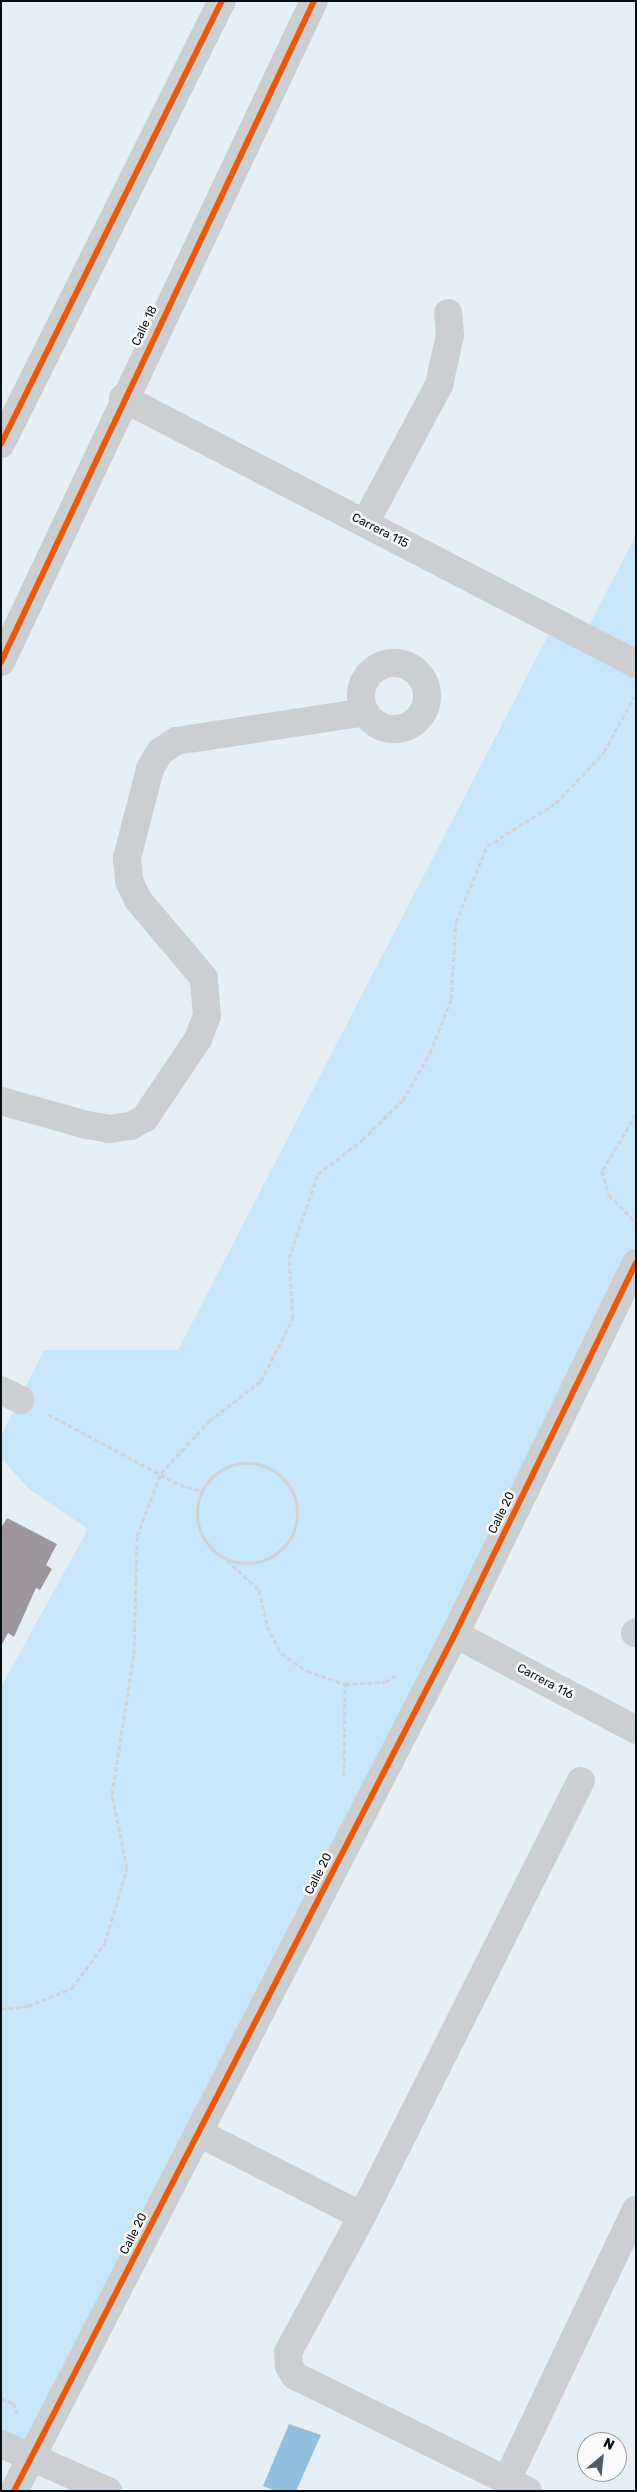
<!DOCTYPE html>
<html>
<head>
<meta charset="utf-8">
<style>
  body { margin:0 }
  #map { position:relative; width:637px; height:2492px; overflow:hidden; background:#e5eff6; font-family:Rubik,sans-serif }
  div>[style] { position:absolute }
  .green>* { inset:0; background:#c8e6fa }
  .water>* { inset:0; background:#92bfde }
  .building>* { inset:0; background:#9d969d }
  .path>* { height:3px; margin-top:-1.5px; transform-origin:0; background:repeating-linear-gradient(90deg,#d0d3d6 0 5px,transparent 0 7.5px) }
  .path>.ring { margin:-1.5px; padding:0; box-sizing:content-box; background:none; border:3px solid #d0d3d6; border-radius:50% }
  .minor>* { height:28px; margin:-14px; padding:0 14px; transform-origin:14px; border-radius:14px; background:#cbcfd1 }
  .minor>.ring { margin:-14px; padding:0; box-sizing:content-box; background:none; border:28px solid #cbcfd1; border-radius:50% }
  .major>* { height:28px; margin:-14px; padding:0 14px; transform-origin:14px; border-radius:14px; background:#cbcfd1 }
  .cycleway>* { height:6px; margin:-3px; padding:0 3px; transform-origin:3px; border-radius:3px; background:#e8590c }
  span { translate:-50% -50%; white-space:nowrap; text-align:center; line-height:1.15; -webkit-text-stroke:5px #fbfbfb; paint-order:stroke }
  .street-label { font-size:12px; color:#030d14 }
  .frame { position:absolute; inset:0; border:2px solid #030d14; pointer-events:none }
  .north { position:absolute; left:577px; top:2432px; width:50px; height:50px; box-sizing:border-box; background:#fbfbfb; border:1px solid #989c9f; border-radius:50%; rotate:28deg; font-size:14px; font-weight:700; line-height:20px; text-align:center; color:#030d14 }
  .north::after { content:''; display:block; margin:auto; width:18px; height:22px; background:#525c63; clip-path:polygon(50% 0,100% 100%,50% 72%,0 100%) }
</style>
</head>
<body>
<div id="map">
  <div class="green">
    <div style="clip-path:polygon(636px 535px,636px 1263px,32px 2458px,1px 2444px,1px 1687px,88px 1529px,29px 1489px,1px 1458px,1px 1436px,44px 1350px,178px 1350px,555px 622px,583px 637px)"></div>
  </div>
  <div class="water">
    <div style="clip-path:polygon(289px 2424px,321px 2435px,296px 2491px,276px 2491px,263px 2486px)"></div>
  </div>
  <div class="building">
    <div style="clip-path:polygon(7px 1518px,57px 1544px,46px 1565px,52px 1569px,40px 1590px,36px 1588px,14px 1637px,8px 1633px,1px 1646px,1px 1528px)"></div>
  </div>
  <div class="path">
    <div style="left:636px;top:1114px;width:66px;rotate:120.8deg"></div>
    <div style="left:602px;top:1171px;width:25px;rotate:74deg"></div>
    <div style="left:609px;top:1195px;width:39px;rotate:46deg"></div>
    <div style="left:48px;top:1414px;width:150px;rotate:28.3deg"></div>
    <div style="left:180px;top:1485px;width:23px;rotate:15deg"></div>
    <div class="ring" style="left:197px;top:1463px;width:97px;height:97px"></div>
    <div style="left:227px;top:1560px;width:44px;rotate:43.2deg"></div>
    <div style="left:259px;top:1590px;width:37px;rotate:77deg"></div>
    <div style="left:267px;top:1626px;width:30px;rotate:63deg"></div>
    <div style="left:281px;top:1653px;width:32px;rotate:35deg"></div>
    <div style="left:307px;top:1671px;width:40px;rotate:18.9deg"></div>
    <div style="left:345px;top:1684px;width:40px;rotate:-2.9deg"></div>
    <div style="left:385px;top:1682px;width:13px;rotate:-32deg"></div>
    <div style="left:344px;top:1776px;width:92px;rotate:-89.4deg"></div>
    <div style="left:1px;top:2009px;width:27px;rotate:-6deg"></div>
    <div style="left:28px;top:2006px;width:48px;rotate:-22.2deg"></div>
    <div style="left:72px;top:1988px;width:56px;rotate:-53.7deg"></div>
    <div style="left:105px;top:1943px;width:78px;rotate:-73.7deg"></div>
    <div style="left:127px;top:1868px;width:76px;rotate:-101.5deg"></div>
    <div style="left:112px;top:1794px;width:142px;rotate:-81.1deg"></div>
    <div style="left:134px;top:1654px;width:118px;rotate:-88.5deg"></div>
    <div style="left:137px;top:1536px;width:67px;rotate:-69.1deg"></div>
    <div style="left:161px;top:1473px;width:71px;rotate:-47.3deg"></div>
    <div style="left:209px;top:1421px;width:66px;rotate:-37.6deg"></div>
    <div style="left:261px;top:1381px;width:71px;rotate:-63.1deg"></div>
    <div style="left:293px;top:1318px;width:60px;rotate:-93.8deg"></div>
    <div style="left:289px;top:1258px;width:89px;rotate:-71deg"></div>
    <div style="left:318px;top:1174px;width:56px;rotate:-37.7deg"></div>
    <div style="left:362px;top:1140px;width:57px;rotate:-44.3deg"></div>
    <div style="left:403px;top:1100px;width:54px;rotate:-60.1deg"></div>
    <div style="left:430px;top:1053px;width:58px;rotate:-68.7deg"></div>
    <div style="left:451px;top:999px;width:77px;rotate:-86.3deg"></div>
    <div style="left:456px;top:922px;width:82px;rotate:-67.8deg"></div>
    <div style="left:487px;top:846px;width:81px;rotate:-31.9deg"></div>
    <div style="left:556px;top:803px;width:70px;rotate:-46.7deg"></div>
    <div style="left:604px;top:752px;width:65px;rotate:-61.5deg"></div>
    <div style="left:1px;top:2398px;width:13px;rotate:23deg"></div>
    <div style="left:13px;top:2403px;width:12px;rotate:70deg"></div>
  </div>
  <div class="minor">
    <div style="left:123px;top:398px;width:578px;rotate:27.41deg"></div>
    <div style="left:365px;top:523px;width:157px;rotate:-61.8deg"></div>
    <div style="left:439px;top:385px;width:51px;rotate:-77.6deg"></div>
    <div style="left:450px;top:335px;width:22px;rotate:-95deg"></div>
    <div class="ring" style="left:361px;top:663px;width:38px;height:38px"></div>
    <div style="left:1px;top:1101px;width:89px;rotate:15.6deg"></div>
    <div style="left:87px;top:1125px;width:22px;rotate:10deg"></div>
    <div style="left:109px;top:1129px;width:22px;rotate:-8deg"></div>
    <div style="left:131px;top:1126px;width:16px;rotate:-30deg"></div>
    <div style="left:145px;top:1118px;width:95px;rotate:-56.1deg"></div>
    <div style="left:198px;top:1039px;width:25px;rotate:-69deg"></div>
    <div style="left:207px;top:1016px;width:38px;rotate:-95deg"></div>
    <div style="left:204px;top:978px;width:102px;rotate:-130.2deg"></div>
    <div style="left:138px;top:900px;width:21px;rotate:-115deg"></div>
    <div style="left:129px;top:881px;width:23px;rotate:-95deg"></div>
    <div style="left:127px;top:858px;width:92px;rotate:-75.5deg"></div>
    <div style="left:150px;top:769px;width:20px;rotate:-60deg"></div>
    <div style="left:160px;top:752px;width:19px;rotate:-35deg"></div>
    <div style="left:176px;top:741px;width:191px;rotate:-8.7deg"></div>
    <div style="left:1px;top:1390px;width:22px;rotate:27deg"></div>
    <div style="left:635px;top:1633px;width:1px;rotate:-45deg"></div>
    <div style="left:455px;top:1634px;width:205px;rotate:27.9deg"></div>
    <div style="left:199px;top:2133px;width:183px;rotate:27deg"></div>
    <div style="left:1px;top:2444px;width:117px;rotate:23.7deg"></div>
    <div style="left:506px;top:2482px;width:302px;rotate:-64.5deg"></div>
    <div style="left:14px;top:2491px;width:964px;rotate:-62.77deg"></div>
    <div style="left:455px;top:1634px;width:413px;rotate:-64deg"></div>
    <div style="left:528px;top:2491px;width:260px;rotate:-153.7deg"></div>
    <div style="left:295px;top:2376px;width:12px;rotate:-121deg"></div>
    <div style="left:289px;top:2366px;width:14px;rotate:-94deg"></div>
    <div style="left:288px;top:2352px;width:155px;rotate:-61.4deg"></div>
    <div style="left:362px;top:2216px;width:487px;rotate:-63.3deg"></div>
  </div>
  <div class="major">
    <div style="left:1px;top:444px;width:495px;rotate:-63.5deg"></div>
    <div style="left:1px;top:662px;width:731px;rotate:-64.66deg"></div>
  </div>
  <div class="cycleway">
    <div style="left:1px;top:444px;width:495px;rotate:-63.5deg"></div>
    <div style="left:1px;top:662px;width:731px;rotate:-64.66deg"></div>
    <div style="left:14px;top:2491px;width:964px;rotate:-62.77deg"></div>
    <div style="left:455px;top:1634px;width:413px;rotate:-64deg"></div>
  </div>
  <div class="street-label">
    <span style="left:145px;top:326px;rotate:-64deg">Calle 18</span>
    <span style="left:380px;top:531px;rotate:27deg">Carrera 115</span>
    <span style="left:502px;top:1513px;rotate:-64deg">Calle 20</span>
    <span style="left:545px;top:1682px;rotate:28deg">Carrera 116</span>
    <span style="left:319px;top:1874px;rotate:-63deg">Calle 20</span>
    <span style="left:134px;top:2234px;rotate:-63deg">Calle 20</span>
  </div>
  <div class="frame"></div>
  <div class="north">N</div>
</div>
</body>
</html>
